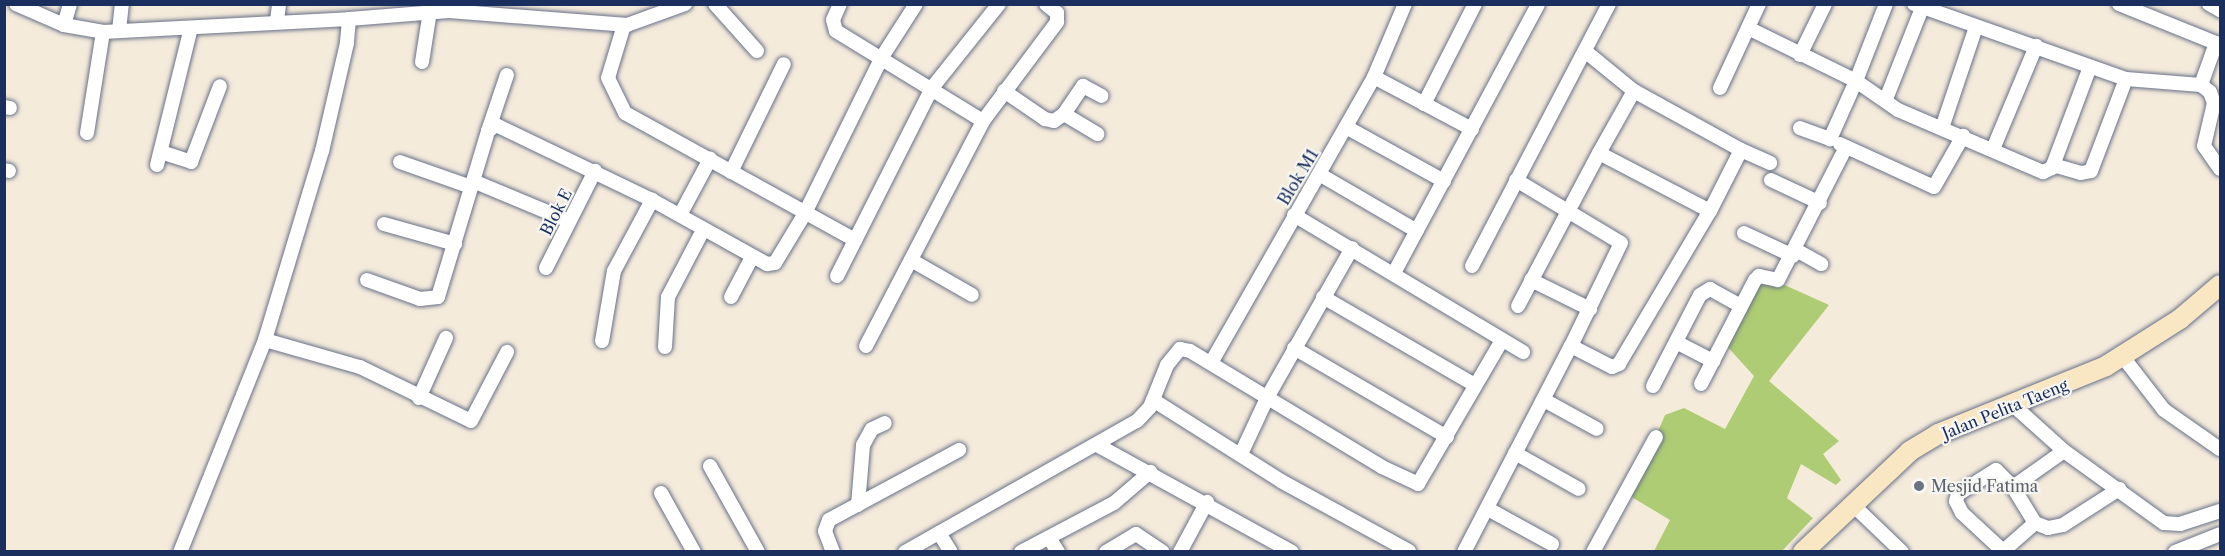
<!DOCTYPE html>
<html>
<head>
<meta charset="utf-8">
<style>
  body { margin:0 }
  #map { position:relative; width:2225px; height:556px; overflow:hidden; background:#f5ebdb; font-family:"Libre Caslon Text",serif }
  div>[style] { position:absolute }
  .green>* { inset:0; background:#aecc73 }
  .roads { filter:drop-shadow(0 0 2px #67718a) drop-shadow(0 0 2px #67718a) }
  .street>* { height:14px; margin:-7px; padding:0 7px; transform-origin:7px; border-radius:7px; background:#fff }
  .secondary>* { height:20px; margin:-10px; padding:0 10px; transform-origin:10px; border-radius:10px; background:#f9e7c3 }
  .dots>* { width:16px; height:16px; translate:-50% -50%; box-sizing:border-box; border:3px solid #f6f6f2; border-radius:50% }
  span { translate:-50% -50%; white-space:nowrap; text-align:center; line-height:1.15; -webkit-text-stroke:4.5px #f6f6f2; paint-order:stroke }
  .street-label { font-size:16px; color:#1b2f5e }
  .worship-label { font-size:16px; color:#5b616d }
  .left { translate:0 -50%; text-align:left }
  .frame { position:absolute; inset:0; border:6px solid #1b2f5e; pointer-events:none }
</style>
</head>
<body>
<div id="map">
  <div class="green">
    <div style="clip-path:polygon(1758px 273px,1829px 305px,1769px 381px,1839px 441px,1823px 454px,1841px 480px,1836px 485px,1801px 464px,1787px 498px,1813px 518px,1782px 551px,1654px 551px,1670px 520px,1630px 496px,1665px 415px,1684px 408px,1725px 429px,1754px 376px,1724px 343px)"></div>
  </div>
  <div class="roads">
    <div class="street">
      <div style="left:16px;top:4px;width:52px;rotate:23.6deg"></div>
      <div style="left:64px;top:25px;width:40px;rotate:10deg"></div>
      <div style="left:103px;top:32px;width:246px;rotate:-3deg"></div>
      <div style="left:349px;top:19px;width:24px;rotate:95deg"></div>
      <div style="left:347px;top:43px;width:111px;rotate:103deg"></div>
      <div style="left:322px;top:151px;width:197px;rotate:106.8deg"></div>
      <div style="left:265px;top:340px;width:228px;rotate:111.8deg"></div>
      <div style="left:715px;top:4px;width:63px;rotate:48.2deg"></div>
      <div style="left:840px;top:4px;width:17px;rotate:114deg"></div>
      <div style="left:833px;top:20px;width:11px;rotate:75deg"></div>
      <div style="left:836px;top:31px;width:172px;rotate:31.5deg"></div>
      <div style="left:1886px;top:4px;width:83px;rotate:111.3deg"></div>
      <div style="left:1856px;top:81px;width:51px;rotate:34.6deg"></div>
      <div style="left:1898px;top:110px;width:158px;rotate:23.2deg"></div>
      <div style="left:2043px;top:172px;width:10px;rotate:-24deg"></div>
      <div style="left:2052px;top:168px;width:108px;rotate:-69.4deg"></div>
      <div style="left:1914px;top:4px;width:225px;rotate:19.5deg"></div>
      <div style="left:2126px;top:79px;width:75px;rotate:4.6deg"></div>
      <div style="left:2201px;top:85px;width:11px;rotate:38deg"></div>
      <div style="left:2210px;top:92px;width:12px;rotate:70deg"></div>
      <div style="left:2214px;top:103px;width:44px;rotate:103.1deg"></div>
      <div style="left:2204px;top:146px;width:28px;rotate:55deg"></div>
      <div style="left:2119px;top:4px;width:105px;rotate:21.9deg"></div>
      <div style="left:2216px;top:43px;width:45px;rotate:109.7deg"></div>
      <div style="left:2209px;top:4px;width:13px;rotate:29deg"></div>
      <div style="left:349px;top:19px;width:100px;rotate:-4.6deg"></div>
      <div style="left:449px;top:11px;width:179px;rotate:4.5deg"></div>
      <div style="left:627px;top:25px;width:62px;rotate:-19.9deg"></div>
      <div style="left:277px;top:21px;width:17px;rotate:-83deg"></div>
      <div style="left:64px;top:25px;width:22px;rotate:-74deg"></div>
      <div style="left:624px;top:25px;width:55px;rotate:106.8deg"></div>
      <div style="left:608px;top:78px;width:39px;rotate:64deg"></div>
      <div style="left:625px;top:113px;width:263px;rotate:28.9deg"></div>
      <div style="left:1748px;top:28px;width:120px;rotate:26.1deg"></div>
      <div style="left:1856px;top:81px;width:64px;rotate:114.1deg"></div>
      <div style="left:1830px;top:139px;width:32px;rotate:-160deg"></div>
      <div style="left:119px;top:31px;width:27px;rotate:-84deg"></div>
      <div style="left:1585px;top:51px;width:63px;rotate:39.2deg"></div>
      <div style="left:1634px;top:91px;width:122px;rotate:28.9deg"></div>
      <div style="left:1741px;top:150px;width:68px;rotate:116.9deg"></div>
      <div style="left:1800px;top:55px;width:57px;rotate:-63.9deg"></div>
      <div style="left:422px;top:62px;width:52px;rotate:-81.1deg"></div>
      <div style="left:1374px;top:77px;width:111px;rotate:28deg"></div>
      <div style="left:1720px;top:88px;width:93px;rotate:-65.1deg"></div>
      <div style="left:1004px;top:91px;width:50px;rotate:34.3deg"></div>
      <div style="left:1045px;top:119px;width:9px;rotate:13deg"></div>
      <div style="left:1054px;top:121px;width:12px;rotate:-35deg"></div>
      <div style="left:1064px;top:114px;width:39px;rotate:31deg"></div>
      <div style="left:1886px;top:99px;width:98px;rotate:-68.4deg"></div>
      <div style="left:1424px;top:104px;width:112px;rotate:-63deg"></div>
      <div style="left:4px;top:107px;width:6px;rotate:9deg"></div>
      <div style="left:1064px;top:114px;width:34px;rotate:-56deg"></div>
      <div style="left:1083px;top:86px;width:21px;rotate:28deg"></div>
      <div style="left:1346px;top:127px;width:112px;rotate:28.9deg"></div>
      <div style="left:1942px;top:128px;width:107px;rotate:-71.4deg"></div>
      <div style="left:488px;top:131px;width:59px;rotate:-71.3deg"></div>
      <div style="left:87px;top:133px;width:102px;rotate:-81deg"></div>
      <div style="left:1840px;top:144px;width:103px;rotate:24.6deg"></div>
      <div style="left:1934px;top:187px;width:59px;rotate:-60.4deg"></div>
      <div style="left:1993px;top:149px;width:112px;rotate:-67.3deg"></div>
      <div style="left:1741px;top:150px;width:32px;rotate:24deg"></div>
      <div style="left:161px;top:152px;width:32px;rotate:18deg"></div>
      <div style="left:191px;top:162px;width:81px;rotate:-69.1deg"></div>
      <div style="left:400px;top:162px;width:75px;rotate:19.4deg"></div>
      <div style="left:157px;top:165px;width:141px;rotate:-76.1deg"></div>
      <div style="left:2053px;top:165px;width:29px;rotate:16deg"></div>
      <div style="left:2081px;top:173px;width:10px;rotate:-11deg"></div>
      <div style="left:2091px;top:171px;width:98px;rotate:-69.2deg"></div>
      <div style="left:4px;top:170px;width:5px;rotate:11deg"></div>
      <div style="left:731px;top:172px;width:120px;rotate:-63.9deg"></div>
      <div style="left:1319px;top:174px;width:113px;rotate:30.2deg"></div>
      <div style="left:1516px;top:180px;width:122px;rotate:31deg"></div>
      <div style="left:1621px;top:243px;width:114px;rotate:115.9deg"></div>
      <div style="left:1771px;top:180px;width:54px;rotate:25.1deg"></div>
      <div style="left:473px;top:181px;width:104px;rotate:22.6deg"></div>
      <div style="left:680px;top:215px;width:64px;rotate:-61.8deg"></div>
      <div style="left:1294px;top:215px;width:267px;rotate:30.9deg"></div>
      <div style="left:384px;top:224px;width:74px;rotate:15.7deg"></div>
      <div style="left:1744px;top:233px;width:54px;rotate:25.1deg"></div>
      <div style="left:1796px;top:250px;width:29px;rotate:29deg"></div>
      <div style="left:911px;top:260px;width:70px;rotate:29.8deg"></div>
      <div style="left:1472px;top:266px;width:296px;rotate:-62.4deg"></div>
      <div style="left:546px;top:268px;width:109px;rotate:-63.2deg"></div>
      <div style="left:1394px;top:273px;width:305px;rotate:-61.8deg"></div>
      <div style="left:837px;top:276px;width:211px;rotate:-63.2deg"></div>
      <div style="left:932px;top:88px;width:107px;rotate:-51.4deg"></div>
      <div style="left:367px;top:280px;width:56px;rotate:19.7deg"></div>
      <div style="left:420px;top:299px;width:18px;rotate:-6deg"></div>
      <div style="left:438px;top:297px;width:173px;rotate:-73.2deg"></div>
      <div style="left:488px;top:131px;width:10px;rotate:-37deg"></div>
      <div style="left:496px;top:125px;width:173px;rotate:25.7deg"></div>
      <div style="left:652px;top:200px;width:132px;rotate:29.1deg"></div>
      <div style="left:767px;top:264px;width:8px;rotate:-7deg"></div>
      <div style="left:775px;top:263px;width:56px;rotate:-58.9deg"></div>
      <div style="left:804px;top:215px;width:176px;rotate:-63.7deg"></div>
      <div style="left:882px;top:57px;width:63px;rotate:-57.3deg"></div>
      <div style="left:1531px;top:280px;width:66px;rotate:26.2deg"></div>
      <div style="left:731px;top:297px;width:45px;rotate:-62.3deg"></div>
      <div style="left:1323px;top:297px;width:176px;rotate:30.1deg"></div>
      <div style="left:1518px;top:306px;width:173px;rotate:-62.1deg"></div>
      <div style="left:265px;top:340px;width:99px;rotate:15.9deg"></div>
      <div style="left:360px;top:367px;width:123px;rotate:25.9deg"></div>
      <div style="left:471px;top:421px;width:78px;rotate:-62.4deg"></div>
      <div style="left:602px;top:341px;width:71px;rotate:-80.3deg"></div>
      <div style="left:614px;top:271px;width:81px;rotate:-61.8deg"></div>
      <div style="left:1676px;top:342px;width:42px;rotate:27.2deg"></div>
      <div style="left:866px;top:346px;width:254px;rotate:-62.5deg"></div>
      <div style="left:983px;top:121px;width:124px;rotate:-53.2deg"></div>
      <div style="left:1057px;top:22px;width:9px;rotate:-90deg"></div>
      <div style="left:1057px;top:13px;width:14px;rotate:-141deg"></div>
      <div style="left:665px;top:347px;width:50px;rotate:-86.6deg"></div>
      <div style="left:668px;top:297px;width:76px;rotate:-62.4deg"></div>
      <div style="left:1294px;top:348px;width:177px;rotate:30.2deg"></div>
      <div style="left:2123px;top:357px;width:67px;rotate:52.3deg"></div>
      <div style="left:2164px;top:410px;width:68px;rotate:34.9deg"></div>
      <div style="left:1211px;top:363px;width:329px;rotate:-60.3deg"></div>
      <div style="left:1374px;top:77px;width:79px;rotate:-67deg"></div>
      <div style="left:1701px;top:384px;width:117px;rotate:-62.6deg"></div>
      <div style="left:1755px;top:280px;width:6px;rotate:-45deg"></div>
      <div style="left:1759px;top:276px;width:19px;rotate:12deg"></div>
      <div style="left:1778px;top:280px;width:149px;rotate:-62.9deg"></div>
      <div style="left:1653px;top:386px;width:102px;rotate:-62.7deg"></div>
      <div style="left:1700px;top:295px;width:12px;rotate:-31deg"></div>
      <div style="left:1710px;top:289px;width:35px;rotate:29deg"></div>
      <div style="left:419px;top:398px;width:66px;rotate:-65.8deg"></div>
      <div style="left:1153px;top:400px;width:151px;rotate:32.3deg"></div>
      <div style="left:1281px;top:481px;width:146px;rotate:28.7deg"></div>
      <div style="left:1544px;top:400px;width:60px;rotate:28.7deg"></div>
      <div style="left:2013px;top:405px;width:69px;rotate:42deg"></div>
      <div style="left:2064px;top:451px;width:123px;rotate:35.8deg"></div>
      <div style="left:2164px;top:523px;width:16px;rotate:4deg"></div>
      <div style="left:2180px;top:524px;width:42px;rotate:-18deg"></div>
      <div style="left:1099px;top:446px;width:220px;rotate:28.8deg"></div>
      <div style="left:1515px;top:453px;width:73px;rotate:29.4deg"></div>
      <div style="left:1241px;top:454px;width:64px;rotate:-65deg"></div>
      <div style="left:1268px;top:396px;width:170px;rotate:-60.4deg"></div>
      <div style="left:710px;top:466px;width:98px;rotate:60.8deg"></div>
      <div style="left:2013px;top:487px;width:62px;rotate:-35.2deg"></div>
      <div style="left:661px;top:493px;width:68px;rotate:60.8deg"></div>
      <div style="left:1852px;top:504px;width:69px;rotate:43.8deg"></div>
      <div style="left:858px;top:505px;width:60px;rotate:-85.2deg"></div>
      <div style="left:863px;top:445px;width:18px;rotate:-61deg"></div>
      <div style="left:872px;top:429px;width:14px;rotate:-25deg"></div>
      <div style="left:1488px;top:509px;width:73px;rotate:28.7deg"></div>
      <div style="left:939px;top:533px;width:22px;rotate:58deg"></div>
      <div style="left:1049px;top:538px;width:17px;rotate:57deg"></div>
      <div style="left:2003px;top:551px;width:56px;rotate:-137.2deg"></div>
      <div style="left:1962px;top:513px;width:13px;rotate:-117deg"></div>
      <div style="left:1956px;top:501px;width:7px;rotate:-74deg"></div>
      <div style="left:1958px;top:494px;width:45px;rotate:-32.3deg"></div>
      <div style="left:1996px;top:470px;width:24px;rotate:45deg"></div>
      <div style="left:2013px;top:487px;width:42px;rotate:58.6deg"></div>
      <div style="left:2035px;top:523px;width:14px;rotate:21deg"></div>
      <div style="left:2048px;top:528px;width:15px;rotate:-11deg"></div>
      <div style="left:2063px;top:525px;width:67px;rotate:-32.7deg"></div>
      <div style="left:833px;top:552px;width:22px;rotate:-111deg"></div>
      <div style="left:825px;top:531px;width:12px;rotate:-70deg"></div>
      <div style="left:829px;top:520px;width:148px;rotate:-28.3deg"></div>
      <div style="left:905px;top:552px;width:266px;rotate:-29.5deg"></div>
      <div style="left:1137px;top:421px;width:19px;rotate:-47deg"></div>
      <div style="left:1150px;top:407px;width:45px;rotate:-68deg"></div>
      <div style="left:1167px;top:365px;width:21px;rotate:-51deg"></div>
      <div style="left:1180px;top:349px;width:10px;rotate:11deg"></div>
      <div style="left:1190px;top:351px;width:224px;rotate:31.1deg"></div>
      <div style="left:1382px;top:467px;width:40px;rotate:25deg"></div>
      <div style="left:1418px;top:484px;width:167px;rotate:-59.7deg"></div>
      <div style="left:1021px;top:552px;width:105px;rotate:-27.8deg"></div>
      <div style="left:1114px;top:503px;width:48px;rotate:-40.7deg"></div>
      <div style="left:1106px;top:552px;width:35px;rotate:-31deg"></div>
      <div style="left:1136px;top:534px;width:32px;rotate:34deg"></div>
      <div style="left:1180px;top:552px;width:57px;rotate:-61.6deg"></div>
      <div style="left:1464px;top:552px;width:232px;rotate:-62.6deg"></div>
      <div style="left:1571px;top:346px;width:46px;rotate:27.1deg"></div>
      <div style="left:1612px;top:367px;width:8px;rotate:-23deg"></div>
      <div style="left:1619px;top:364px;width:178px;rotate:-59.3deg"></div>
      <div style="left:1710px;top:211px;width:125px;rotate:-152.4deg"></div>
      <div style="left:1599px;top:153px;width:71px;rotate:-60.6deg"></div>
      <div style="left:1593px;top:552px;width:131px;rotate:-61.3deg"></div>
      <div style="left:2002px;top:552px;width:44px;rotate:-41.3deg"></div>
      <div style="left:2175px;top:552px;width:48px;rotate:-21.8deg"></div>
    </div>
    <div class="secondary">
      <div style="left:1803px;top:552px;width:147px;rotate:-43.3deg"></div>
      <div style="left:1910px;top:451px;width:33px;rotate:-31deg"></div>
      <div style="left:1938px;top:434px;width:181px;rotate:-22deg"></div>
      <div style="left:2106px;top:366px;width:88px;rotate:-32.4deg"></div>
      <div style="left:2180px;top:319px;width:52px;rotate:-40.4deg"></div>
    </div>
  </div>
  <div class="dots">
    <div style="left:1919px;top:486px;background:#6b7280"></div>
  </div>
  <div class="street-label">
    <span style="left:1298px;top:177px;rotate:-59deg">Blok M1</span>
    <span style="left:556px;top:212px;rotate:-63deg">Blok E</span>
    <span style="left:2005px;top:409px;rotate:-22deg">Jalan Pelita Taeng</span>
  </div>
  <div class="worship-label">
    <span class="left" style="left:1931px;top:486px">Mesjid Fatima</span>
  </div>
  <div class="frame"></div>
</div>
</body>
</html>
